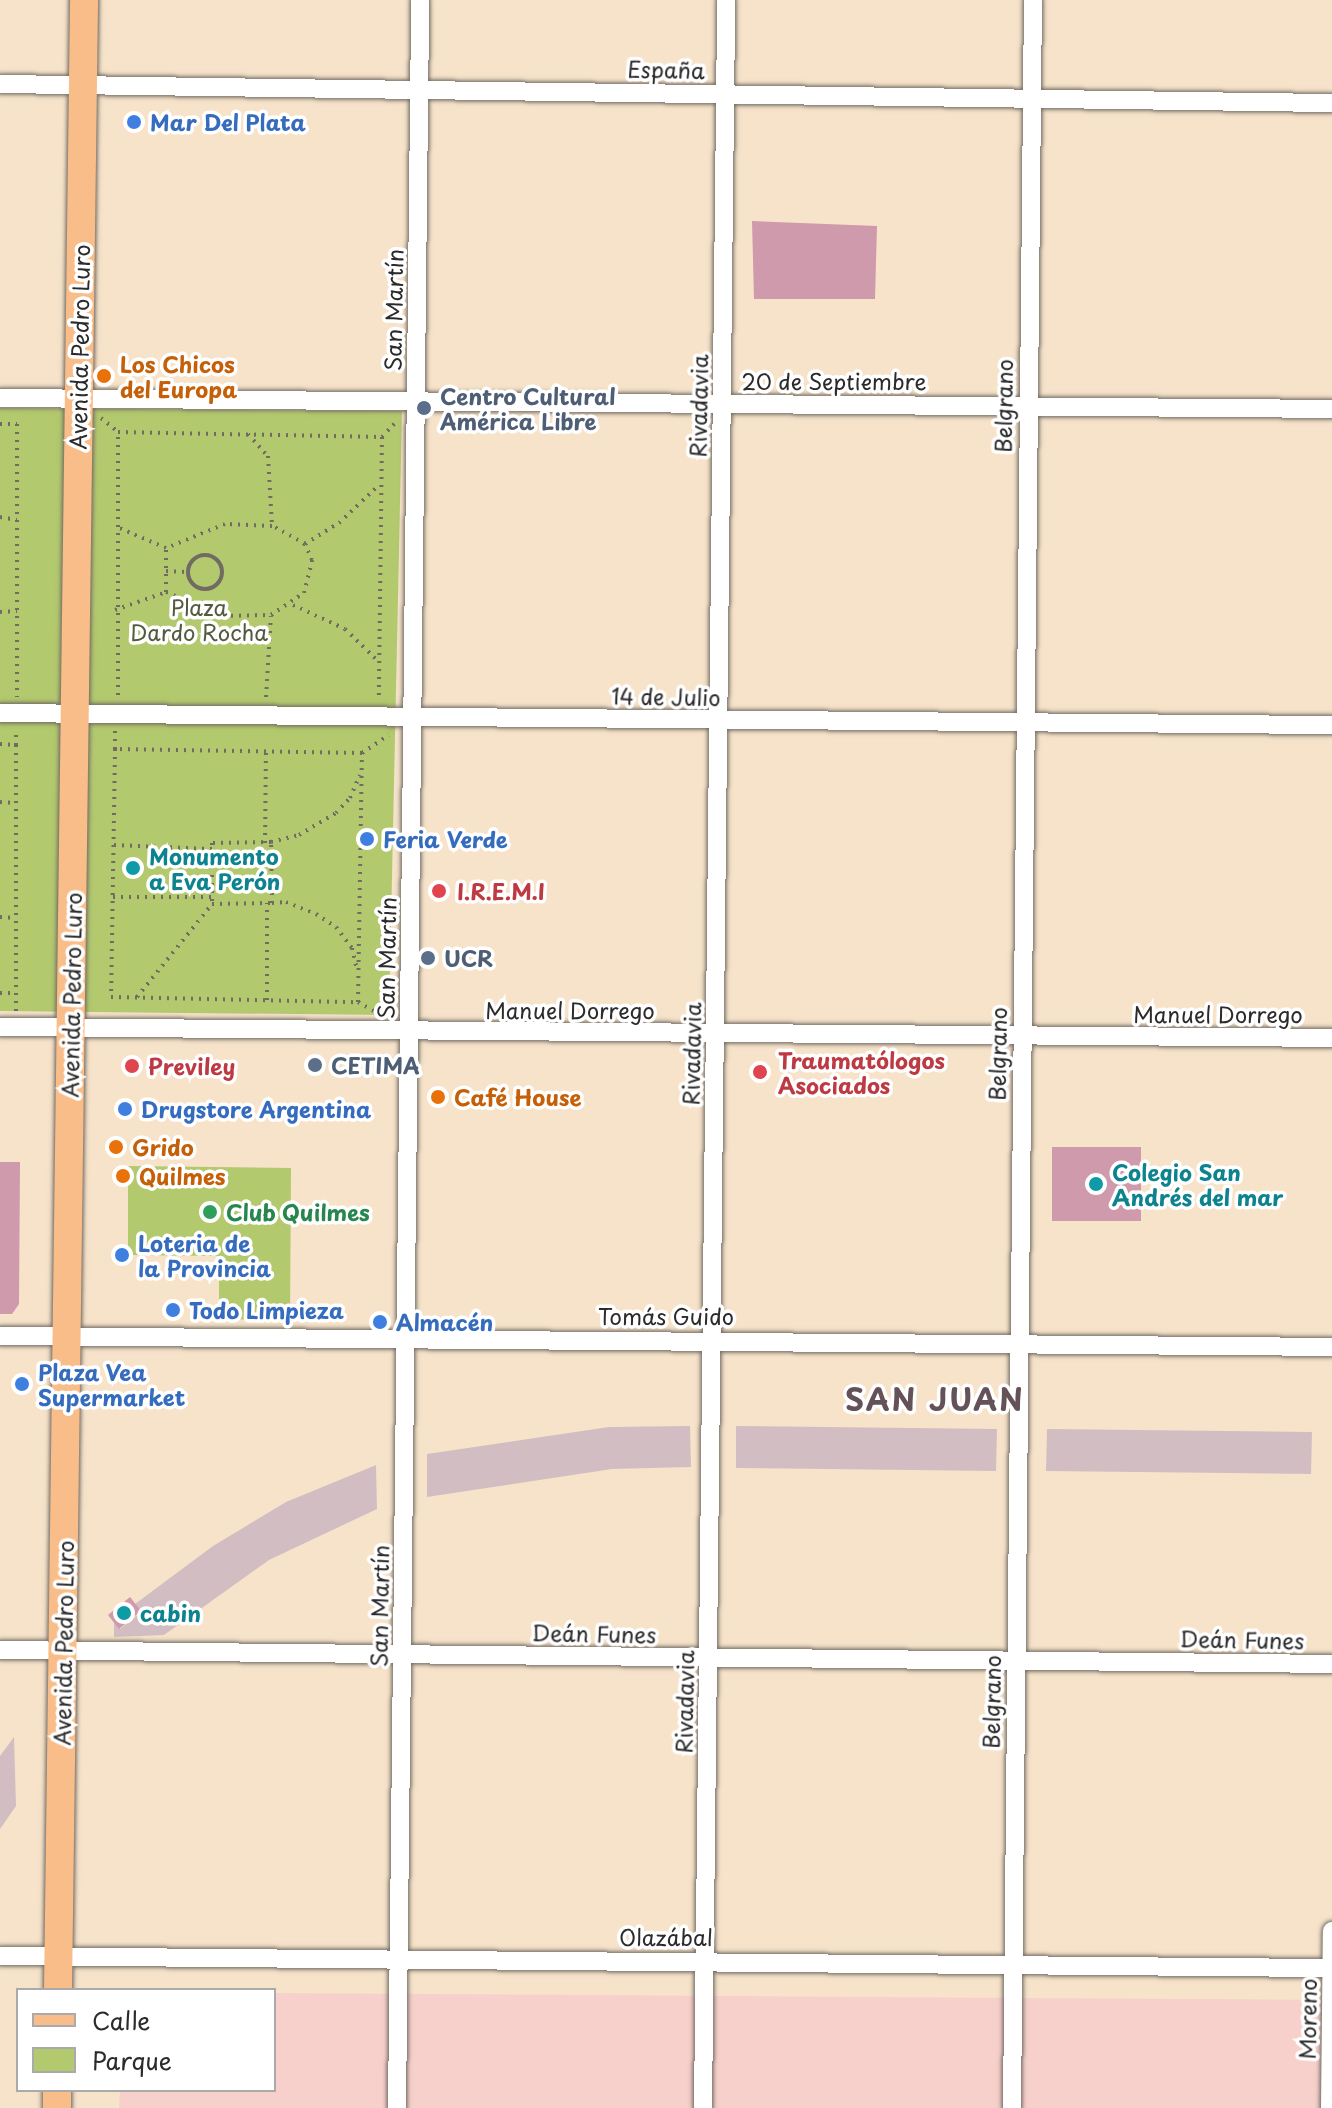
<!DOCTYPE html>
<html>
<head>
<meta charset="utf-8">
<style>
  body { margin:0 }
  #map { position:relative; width:1332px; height:2108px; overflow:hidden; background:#f6e3ca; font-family:"Playpen Sans",sans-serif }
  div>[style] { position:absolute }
  .built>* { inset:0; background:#f7d0cb }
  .industrial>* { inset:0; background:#d2bec2 }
  .green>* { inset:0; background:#b3c96e }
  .building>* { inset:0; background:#ce9aac }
  .path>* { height:4px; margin-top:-2px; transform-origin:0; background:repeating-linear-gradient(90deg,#726b63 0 2px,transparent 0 8px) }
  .path>.ring { margin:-2px; padding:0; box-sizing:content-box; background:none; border:4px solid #726b63; border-radius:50% }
  .roads { filter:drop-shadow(0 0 2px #726b63) drop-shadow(0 0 2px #726b63) }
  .street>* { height:18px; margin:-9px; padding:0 9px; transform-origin:9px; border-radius:9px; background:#fff }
  .primary>* { height:28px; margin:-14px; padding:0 14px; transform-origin:14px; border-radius:14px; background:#f8bd89 }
  .dots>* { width:22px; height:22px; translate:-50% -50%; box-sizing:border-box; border:4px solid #fff; border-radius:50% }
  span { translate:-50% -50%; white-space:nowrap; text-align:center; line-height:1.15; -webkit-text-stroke:7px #fff; paint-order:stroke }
  .street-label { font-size:22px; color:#2b2b2b }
  .shop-label { font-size:22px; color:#366cbe; font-weight:700 }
  .left { translate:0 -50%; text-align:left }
  .food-label { font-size:22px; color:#c56008; font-weight:700 }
  .service-label { font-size:22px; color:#4e5e75; font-weight:700 }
  .park-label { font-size:22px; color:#545a3f }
  .culture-label { font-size:22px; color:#0d838f; font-weight:700 }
  .health-label { font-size:22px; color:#be3a42; font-weight:700 }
  .leisure-label { font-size:22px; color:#27864d; font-weight:700 }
  .district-label { font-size:30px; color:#645258; font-weight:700; letter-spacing:2px }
  .legend { position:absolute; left:16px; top:1988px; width:260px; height:104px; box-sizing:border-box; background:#fff; border:2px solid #aaa; margin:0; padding:10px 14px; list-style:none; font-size:24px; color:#2b2b2b }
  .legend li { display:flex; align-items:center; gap:16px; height:40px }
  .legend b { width:40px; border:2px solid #aaa }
</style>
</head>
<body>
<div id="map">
  <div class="built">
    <div style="clip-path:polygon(274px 1993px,1332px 2000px,1332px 2108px,119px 2108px,120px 2090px,274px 2090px)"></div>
  </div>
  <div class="industrial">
    <div style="clip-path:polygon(690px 1426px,691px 1467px,612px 1469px,427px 1497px,427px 1454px,609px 1427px)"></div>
    <div style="clip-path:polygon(736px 1426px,997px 1429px,996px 1471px,736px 1468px)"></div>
    <div style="clip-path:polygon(1047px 1429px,1312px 1432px,1311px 1474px,1046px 1471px)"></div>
    <div style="clip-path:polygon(376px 1465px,377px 1509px,269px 1560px,164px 1635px,114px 1637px,114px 1622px,120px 1629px,141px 1612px,135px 1604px,213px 1546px,286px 1502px)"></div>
    <div style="clip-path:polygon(14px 1737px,16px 1806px,0 1829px,0 1756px)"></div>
  </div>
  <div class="green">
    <div style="clip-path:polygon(0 408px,402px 411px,389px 1015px,0 1011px)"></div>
    <div style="clip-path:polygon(128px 1166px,291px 1168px,290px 1320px,219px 1319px,219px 1256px,128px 1255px)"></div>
  </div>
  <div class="building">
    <div style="clip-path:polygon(752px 221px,877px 226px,875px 299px,754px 299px)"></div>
    <div style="clip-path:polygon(1052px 1147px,1141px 1147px,1141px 1221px,1052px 1221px)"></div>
    <div style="clip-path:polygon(0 1162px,20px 1162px,19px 1304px,12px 1314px,0 1314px)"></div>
    <div style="clip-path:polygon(130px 1597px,141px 1611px,119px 1629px,108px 1615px)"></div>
  </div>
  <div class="path">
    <div style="left:101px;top:418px;width:22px;rotate:39deg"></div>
    <div style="left:0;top:424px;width:17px"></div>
    <div style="left:17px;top:424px;width:273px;rotate:90deg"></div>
    <div style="left:248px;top:434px;width:30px;rotate:48deg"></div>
    <div style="left:268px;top:456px;width:70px;rotate:86.7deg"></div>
    <div style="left:382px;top:437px;width:22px;rotate:-47deg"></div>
    <div style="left:0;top:517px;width:17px;rotate:10deg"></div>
    <div style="left:305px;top:544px;width:40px;rotate:-32deg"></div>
    <div style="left:339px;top:523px;width:55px;rotate:-43.5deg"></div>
    <div class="ring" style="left:188px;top:555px;width:30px;height:30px"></div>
    <div style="left:166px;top:571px;width:21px;rotate:3deg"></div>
    <div style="left:166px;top:592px;width:44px;rotate:-90deg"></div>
    <div style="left:293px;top:605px;width:57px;rotate:24.8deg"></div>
    <div style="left:345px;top:629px;width:45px;rotate:44.1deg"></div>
    <div style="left:115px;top:610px;width:54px;rotate:-19.4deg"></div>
    <div style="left:166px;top:592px;width:62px;rotate:22.8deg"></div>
    <div style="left:223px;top:616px;width:48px;rotate:-1.2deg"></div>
    <div style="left:271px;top:615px;width:40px;rotate:-34deg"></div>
    <div style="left:304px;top:593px;width:34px;rotate:-76deg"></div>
    <div style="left:312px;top:560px;width:17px;rotate:-114deg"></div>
    <div style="left:305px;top:544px;width:38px;rotate:-151deg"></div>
    <div style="left:272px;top:526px;width:47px;rotate:-177.6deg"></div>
    <div style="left:225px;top:524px;width:64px;rotate:157.9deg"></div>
    <div style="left:166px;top:548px;width:53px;rotate:-156.8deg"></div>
    <div style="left:0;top:612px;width:17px;rotate:-3deg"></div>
    <div style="left:118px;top:695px;width:263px;rotate:-90deg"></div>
    <div style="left:118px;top:432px;width:264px;rotate:1.1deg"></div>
    <div style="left:382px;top:437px;width:262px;rotate:90.7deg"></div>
    <div style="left:266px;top:697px;width:81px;rotate:-86.5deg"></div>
    <div style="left:0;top:744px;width:16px;rotate:4deg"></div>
    <div style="left:16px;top:745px;width:266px;rotate:90deg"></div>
    <div style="left:16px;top:745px;width:15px;rotate:-90deg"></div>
    <div style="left:115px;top:749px;width:18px;rotate:-90deg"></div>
    <div style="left:362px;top:753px;width:32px;rotate:-34deg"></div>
    <div style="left:0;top:802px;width:16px;rotate:4deg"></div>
    <div style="left:271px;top:842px;width:29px;rotate:-14deg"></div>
    <div style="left:299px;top:835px;width:43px;rotate:-30.7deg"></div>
    <div style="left:336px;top:813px;width:21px;rotate:-47deg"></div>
    <div style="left:350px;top:798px;width:25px;rotate:-67deg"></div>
    <div style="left:265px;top:843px;width:92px;rotate:-89.4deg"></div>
    <div style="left:114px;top:845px;width:98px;rotate:2.3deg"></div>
    <div style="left:113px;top:897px;width:99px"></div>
    <div style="left:272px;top:903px;width:61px;rotate:-90.9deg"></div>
    <div style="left:271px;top:842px;width:59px;rotate:179deg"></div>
    <div style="left:212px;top:843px;width:61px;rotate:90deg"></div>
    <div style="left:212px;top:904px;width:60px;rotate:-1deg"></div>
    <div style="left:272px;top:903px;width:14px;rotate:-4deg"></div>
    <div style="left:286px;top:902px;width:32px;rotate:22deg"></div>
    <div style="left:316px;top:914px;width:24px;rotate:33deg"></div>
    <div style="left:336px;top:927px;width:26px;rotate:53deg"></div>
    <div style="left:352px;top:948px;width:22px;rotate:77deg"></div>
    <div style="left:0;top:917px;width:16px;rotate:4deg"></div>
    <div style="left:0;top:993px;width:16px"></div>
    <div style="left:137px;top:997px;width:119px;rotate:-51.1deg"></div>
    <div style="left:267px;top:1000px;width:97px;rotate:-90deg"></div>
    <div style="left:358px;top:1002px;width:249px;rotate:-89.1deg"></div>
    <div style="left:362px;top:753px;width:247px;rotate:-179.1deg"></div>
    <div style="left:115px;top:749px;width:248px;rotate:90.9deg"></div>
    <div style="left:111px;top:997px;width:247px;rotate:1.2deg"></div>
    <div style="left:358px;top:1002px;width:18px;rotate:29deg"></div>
  </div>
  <div class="roads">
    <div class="street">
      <div style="left:0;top:84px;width:1332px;rotate:0.82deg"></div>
      <div style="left:0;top:398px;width:1332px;rotate:0.47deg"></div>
      <div style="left:0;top:713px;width:1332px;rotate:0.52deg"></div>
      <div style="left:0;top:1027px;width:1332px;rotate:0.47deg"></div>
      <div style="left:0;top:1336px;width:1332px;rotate:0.47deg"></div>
      <div style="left:0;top:1650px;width:1332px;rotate:0.6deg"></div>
      <div style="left:0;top:1956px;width:1332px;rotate:0.52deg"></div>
      <div style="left:397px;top:2108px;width:2108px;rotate:-89.37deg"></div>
      <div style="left:703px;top:2108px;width:2108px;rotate:-89.37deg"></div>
      <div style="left:1012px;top:2108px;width:2108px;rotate:-89.43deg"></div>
      <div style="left:1330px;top:2108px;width:177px;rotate:-89.4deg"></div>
    </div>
    <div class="primary">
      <div style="left:58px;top:1990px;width:1990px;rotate:-89.25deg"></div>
      <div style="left:57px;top:2108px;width:18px;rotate:-90deg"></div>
    </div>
  </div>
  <div class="dots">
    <div style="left:134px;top:122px;background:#3f7fe0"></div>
    <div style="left:104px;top:376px;background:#e8710a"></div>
    <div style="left:424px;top:408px;background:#5c6f8a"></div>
    <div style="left:367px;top:839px;background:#3f7fe0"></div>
    <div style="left:133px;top:868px;background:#0f9aa8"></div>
    <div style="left:439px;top:891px;background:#e0444e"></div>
    <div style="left:428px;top:958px;background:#5c6f8a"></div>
    <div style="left:315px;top:1065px;background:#5c6f8a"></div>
    <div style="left:132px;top:1066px;background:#e0444e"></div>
    <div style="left:760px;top:1072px;background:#e0444e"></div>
    <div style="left:438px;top:1097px;background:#e8710a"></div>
    <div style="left:125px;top:1109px;background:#3f7fe0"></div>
    <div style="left:116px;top:1147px;background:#e8710a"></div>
    <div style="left:123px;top:1176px;background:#e8710a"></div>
    <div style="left:1096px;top:1184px;background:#0f9aa8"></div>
    <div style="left:210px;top:1212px;background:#2e9e5b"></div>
    <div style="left:122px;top:1255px;background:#3f7fe0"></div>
    <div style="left:173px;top:1310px;background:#3f7fe0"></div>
    <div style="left:380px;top:1322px;background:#3f7fe0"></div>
    <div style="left:22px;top:1384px;background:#3f7fe0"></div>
    <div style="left:124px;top:1613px;background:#0f9aa8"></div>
  </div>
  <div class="street-label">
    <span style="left:666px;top:69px;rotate:1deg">España</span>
    <span style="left:393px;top:310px;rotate:-89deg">San Martín</span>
    <span style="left:79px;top:347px;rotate:-89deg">Avenida Pedro Luro</span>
    <span style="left:834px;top:381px">20 de Septiembre</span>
    <span style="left:698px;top:406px;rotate:-89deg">Rivadavia</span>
    <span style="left:1003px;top:406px;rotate:-89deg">Belgrano</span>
    <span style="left:666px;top:696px;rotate:1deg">14 de Julio</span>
    <span style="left:386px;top:958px;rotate:-89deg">San Martín</span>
    <span style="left:71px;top:995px;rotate:-89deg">Avenida Pedro Luro</span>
    <span style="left:570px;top:1010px">Manuel Dorrego</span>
    <span style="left:1218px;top:1014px">Manuel Dorrego</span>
    <span style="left:691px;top:1054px;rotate:-89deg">Rivadavia</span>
    <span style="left:997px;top:1054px;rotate:-89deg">Belgrano</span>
    <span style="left:666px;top:1316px">Tomás Guido</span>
    <span style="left:379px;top:1606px;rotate:-89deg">San Martín</span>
    <span style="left:594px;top:1633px;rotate:1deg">Deán Funes</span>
    <span style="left:1242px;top:1639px;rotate:1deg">Deán Funes</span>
    <span style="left:63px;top:1643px;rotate:-89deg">Avenida Pedro Luro</span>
    <span style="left:684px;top:1702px;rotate:-89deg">Rivadavia</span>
    <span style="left:991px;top:1702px;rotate:-89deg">Belgrano</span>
    <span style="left:666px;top:1937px">Olazábal</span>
    <span style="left:1307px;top:2019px;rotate:-89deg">Moreno</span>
  </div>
  <div class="shop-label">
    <span class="left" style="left:150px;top:122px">Mar Del Plata</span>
    <span class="left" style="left:383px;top:839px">Feria Verde</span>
    <span class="left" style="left:141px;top:1109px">Drugstore Argentina</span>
    <span class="left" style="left:138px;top:1255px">Loteria de<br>la Provincia</span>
    <span class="left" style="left:189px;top:1310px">Todo Limpieza</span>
    <span class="left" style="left:396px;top:1322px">Almacén</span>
    <span class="left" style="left:38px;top:1384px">Plaza Vea<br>Supermarket</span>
  </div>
  <div class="food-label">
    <span class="left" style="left:120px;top:376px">Los Chicos<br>del Europa</span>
    <span class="left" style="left:454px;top:1097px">Café House</span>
    <span class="left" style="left:132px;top:1147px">Grido</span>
    <span class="left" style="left:139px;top:1176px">Quilmes</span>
  </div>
  <div class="service-label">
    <span class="left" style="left:440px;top:408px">Centro Cultural<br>América Libre</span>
    <span class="left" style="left:444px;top:958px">UCR</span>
    <span class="left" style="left:331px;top:1065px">CETIMA</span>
  </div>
  <div class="park-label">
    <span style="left:199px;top:619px">Plaza<br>Dardo Rocha</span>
  </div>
  <div class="culture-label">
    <span class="left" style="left:149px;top:868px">Monumento<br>a Eva Perón</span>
    <span class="left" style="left:1112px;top:1184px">Colegio San<br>Andrés del mar</span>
    <span class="left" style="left:140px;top:1613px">cabin</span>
  </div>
  <div class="health-label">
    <span class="left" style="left:457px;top:891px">I.R.E.M.I</span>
    <span class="left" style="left:778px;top:1072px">Traumatólogos<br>Asociados</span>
    <span class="left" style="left:148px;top:1066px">Previley</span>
  </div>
  <div class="leisure-label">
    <span class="left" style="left:226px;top:1212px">Club Quilmes</span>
  </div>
  <div class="district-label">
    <span style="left:935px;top:1399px">SAN JUAN</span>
  </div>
  <ul class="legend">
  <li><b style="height:10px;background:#f8bd89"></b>Calle</li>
  <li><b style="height:22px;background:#b3c96e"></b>Parque</li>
  </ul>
</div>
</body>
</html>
